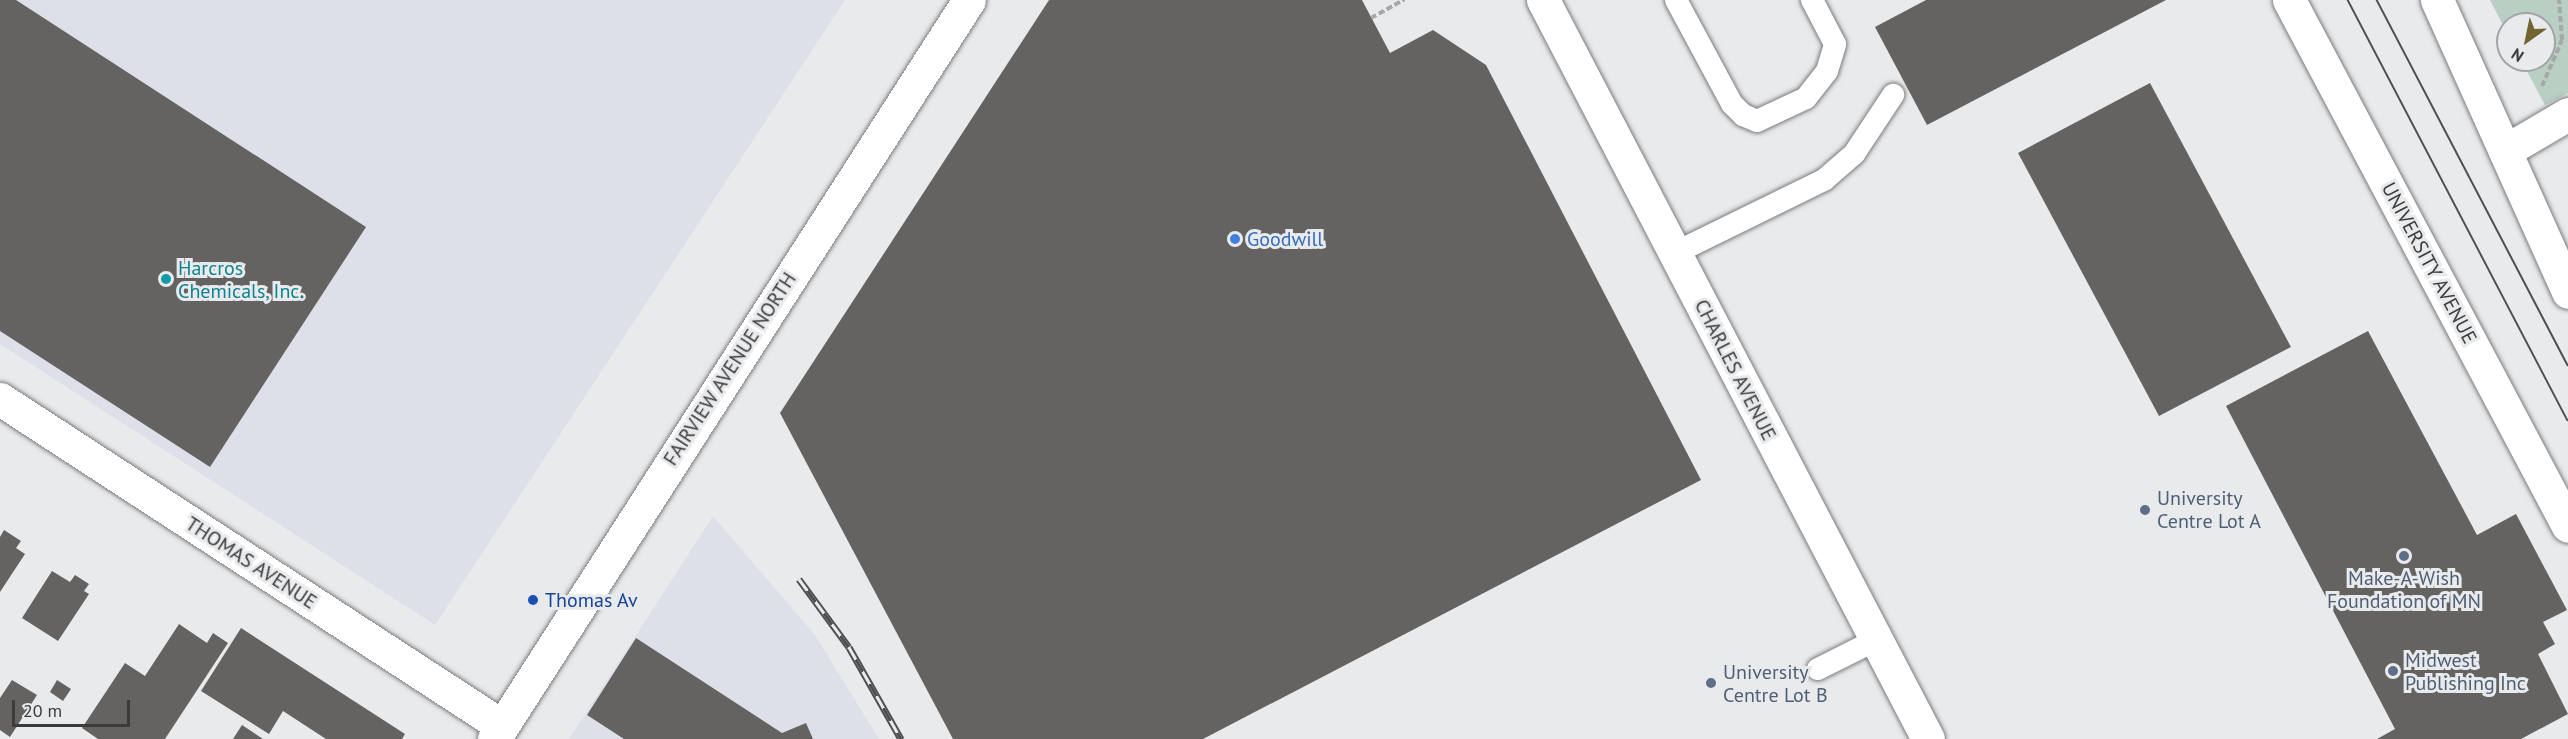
<!DOCTYPE html>
<html>
<head>
<meta charset="utf-8">
<style>
  body { margin:0 }
  #map { position:relative; width:2568px; height:739px; overflow:hidden; background:#e9eaec; font-family:"PT Sans",sans-serif }
  div>[style] { position:absolute }
  .built>* { inset:0; background:#dee0e9 }
  .green>* { inset:0; background:#bacfc3 }
  .building>* { inset:0; background:#656361 }
  .path>* { height:4px; margin-top:-2px; transform-origin:0; background:repeating-linear-gradient(90deg,#a6a7a8 0 6px,transparent 0 9px) }
  .roads { filter:drop-shadow(0 0 2px #7c7c7e) drop-shadow(0 0 2px #7c7c7e) }
  .service>* { height:22px; margin:-11px; padding:0 11px; transform-origin:11px; border-radius:11px; background:#fff }
  .minor>* { height:33px; margin:-16.5px; padding:0 16.5px; transform-origin:16.5px; border-radius:16.5px; background:#fff }
  .tertiary>* { height:33px; margin:-16.5px; padding:0 16.5px; transform-origin:16.5px; border-radius:16.5px; background:#fff }
  .secondary>* { height:33px; margin:-16.5px; padding:0 16.5px; transform-origin:16.5px; border-radius:16.5px; background:#fff }
  .tram>* { height:1.5px; margin:-0.75px; padding:0 0.75px; transform-origin:0.75px; border-radius:0.75px; background:#4e4f50 }
  .rail>* { height:7px; margin-top:-3.5px; transform-origin:0; background:repeating-linear-gradient(90deg,#e9eaec 0 14px,#4e4f50 0 28px); box-sizing:border-box; border-block:2px solid #4e4f50 }
  .dots>* { width:16px; height:16px; translate:-50% -50%; box-sizing:border-box; border:3px solid #e9eaec; border-radius:50% }
  span { translate:-50% -50%; white-space:nowrap; text-align:center; line-height:1.15; -webkit-text-stroke:6px #e9eaec; paint-order:stroke }
  .shop-label { font-size:20px; color:#366cbe }
  .left { translate:0 -50%; text-align:left }
  .street-label { font-size:20px; color:#3b3b3c }
  .culture-label { font-size:20px; color:#0d838f }
  .service-label { font-size:20px; color:#4e5e75 }
  .transit-label { font-size:20px; color:#164399 }
  .north { position:absolute; left:2496px; top:12px; width:60px; height:60px; box-sizing:border-box; background:#e9eaec; border:2px solid #a3a4a6; border-radius:50%; rotate:213deg; font-size:16px; font-weight:700; line-height:24px; text-align:center; color:#3b3b3c }
  .north::after { content:''; display:block; margin:auto; width:21px; height:27px; background:#716431; clip-path:polygon(50% 0,100% 100%,50% 72%,0 100%) }
  .scale { position:absolute; left:12px; top:700px; width:118px; height:27px; box-sizing:border-box; border:3px solid #3b3b3c; border-top:0; padding-left:8px; font-size:18px; line-height:21px; white-space:nowrap; color:#3b3b3c; -webkit-text-stroke:4px #e9eaec; paint-order:stroke }
</style>
</head>
<body>
<div id="map">
  <div class="built">
    <div style="clip-path:polygon(0 0,845px 0,435px 625px,0 344px)"></div>
    <div style="clip-path:polygon(713px 516px,815px 635px,879px 739px,569px 739px)"></div>
  </div>
  <div class="green">
    <div style="clip-path:polygon(2490px 0,2568px 0,2568px 93px,2545px 105px,2521px 60px,2544px 60px,2544px 24px,2508px 24px,2508px 35px)"></div>
  </div>
  <div class="building">
    <div style="clip-path:polygon(0 0,16px 0,366px 227px,210px 467px,0 331px)"></div>
    <div style="clip-path:polygon(1049px 0,1362px 0,1390px 53px,1433px 30px,1486px 65px,1701px 480px,1203px 739px,953px 739px,780px 413px)"></div>
    <div style="clip-path:polygon(1926px 0,2166px 0,1927px 125px,1875px 27px)"></div>
    <div style="clip-path:polygon(2150px 83px,2291px 347px,2159px 416px,2018px 153px)"></div>
    <div style="clip-path:polygon(2368px 331px,2477px 535px,2516px 514px,2567px 610px,2543px 622px,2555px 644px,2538px 654px,2568px 714px,2521px 739px,2377px 739px,2395px 729px,2226px 406px)"></div>
    <div style="clip-path:polygon(4px 530px,21px 541px,16px 548px,25px 554px,0 592px,0 537px)"></div>
    <div style="clip-path:polygon(52px 571px,70px 582px,75px 575px,89px 584px,84px 591px,89px 594px,58px 641px,22px 618px)"></div>
    <div style="clip-path:polygon(179px 624px,207px 643px,213px 633px,228px 643px,165px 739px,98px 739px,82px 728px,125px 663px,145px 676px)"></div>
    <div style="clip-path:polygon(241px 628px,405px 734px,402px 739px,326px 739px,283px 711px,269px 734px,201px 691px)"></div>
    <div style="clip-path:polygon(636px 638px,782px 733px,806px 723px,813px 739px,624px 739px,587px 715px)"></div>
    <div style="clip-path:polygon(12px 680px,37px 695px,10px 737px,0 730px,0 698px)"></div>
    <div style="clip-path:polygon(57px 680px,71px 689px,63px 701px,50px 692px)"></div>
    <div style="clip-path:polygon(242px 725px,263px 739px,233px 739px)"></div>
  </div>
  <div class="path">
    <div style="left:1371px;top:18px;width:38px;rotate:-29deg"></div>
    <div style="left:2542px;top:86px;width:50px;rotate:-66.5deg"></div>
    <div style="left:2562px;top:40px;width:40px;rotate:-94.3deg"></div>
  </div>
  <div class="roads">
    <div class="service">
      <div style="left:1676px;top:0;width:118px;rotate:61.7deg"></div>
      <div style="left:1732px;top:104px;width:16px;rotate:45deg"></div>
      <div style="left:1743px;top:115px;width:15px;rotate:23deg"></div>
      <div style="left:1757px;top:121px;width:54px;rotate:-25.1deg"></div>
      <div style="left:1806px;top:98px;width:34px;rotate:-52deg"></div>
      <div style="left:1827px;top:71px;width:28px;rotate:-73deg"></div>
      <div style="left:1835px;top:44px;width:50px;rotate:-117.6deg"></div>
      <div style="left:1675px;top:253px;width:166px;rotate:-26.1deg"></div>
      <div style="left:1824px;top:180px;width:40px;rotate:-41deg"></div>
      <div style="left:1854px;top:154px;width:71px;rotate:-56.5deg"></div>
      <div style="left:1818px;top:669px;width:65px;rotate:-26.6deg"></div>
    </div>
    <div class="minor">
      <div style="left:1543px;top:0;width:833px;rotate:62.48deg"></div>
      <div style="left:2505px;top:151px;width:73px;rotate:-30.4deg"></div>
    </div>
    <div class="tertiary">
      <div style="left:0;top:399px;width:599px;rotate:33.08deg"></div>
      <div style="left:494px;top:739px;width:878px;rotate:-57.27deg"></div>
    </div>
    <div class="secondary">
      <div style="left:2289px;top:0;width:595px;rotate:62.06deg"></div>
      <div style="left:2437px;top:0;width:320px;rotate:65.8deg"></div>
    </div>
  </div>
  <div class="tram">
    <div style="left:2348px;top:0;width:474px;rotate:62.4deg"></div>
    <div style="left:2377px;top:0;width:412px;rotate:62.4deg"></div>
  </div>
  <div class="rail">
    <div style="left:799px;top:579px;width:84px;rotate:53.7deg"></div>
    <div style="left:849px;top:647px;width:106px;rotate:60.5deg"></div>
  </div>
  <div class="dots">
    <div style="left:1235px;top:239px;background:#3f7fe0"></div>
    <div style="left:166px;top:279px;background:#0f9aa8"></div>
    <div style="left:2145px;top:510px;background:#5c6f8a"></div>
    <div style="left:2404px;top:556px;background:#5c6f8a"></div>
    <div style="left:533px;top:600px;background:#1a4fb4"></div>
    <div style="left:2393px;top:671px;background:#5c6f8a"></div>
    <div style="left:1711px;top:683px;background:#5c6f8a"></div>
  </div>
  <div class="shop-label">
    <span class="left" style="left:1247px;top:239px">Goodwill</span>
  </div>
  <div class="street-label">
    <span style="left:2429px;top:263px;rotate:62deg">UNIVERSITY AVENUE</span>
    <span style="left:730px;top:369px;rotate:-57deg">FAIRVIEW AVENUE NORTH</span>
    <span style="left:1735px;top:370px;rotate:63deg">CHARLES AVENUE</span>
    <span style="left:251px;top:563px;rotate:33deg">THOMAS AVENUE</span>
  </div>
  <div class="culture-label">
    <span class="left" style="left:178px;top:280px">Harcros<br>Chemicals, Inc.</span>
  </div>
  <div class="service-label">
    <span class="left" style="left:2157px;top:510px">University<br>Centre Lot A</span>
    <span style="left:2404px;top:590px">Make-A-Wish<br>Foundation of MN</span>
    <span class="left" style="left:2405px;top:672px">Midwest<br>Publishing Inc</span>
    <span class="left" style="left:1723px;top:684px">University<br>Centre Lot B</span>
  </div>
  <div class="transit-label">
    <span class="left" style="left:545px;top:600px">Thomas Av</span>
  </div>
  <div class="north">N</div>
  <div class="scale">20 m</div>
</div>
</body>
</html>
